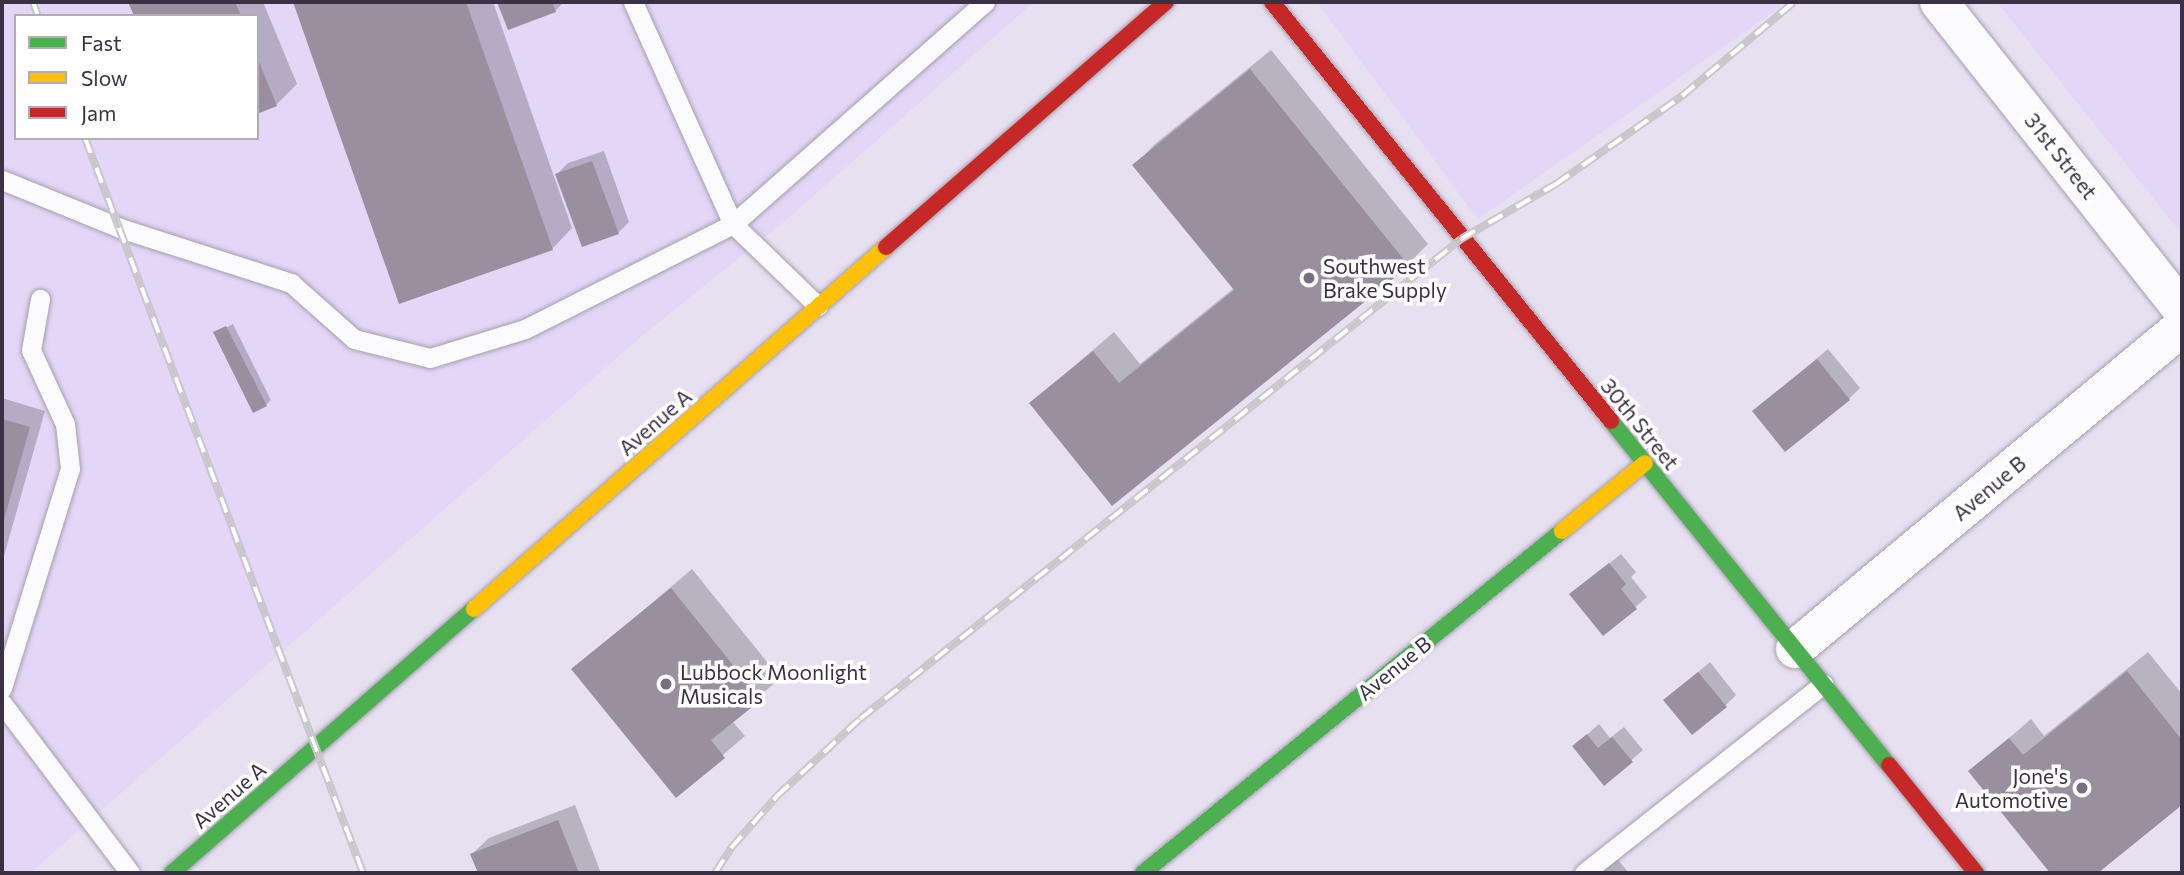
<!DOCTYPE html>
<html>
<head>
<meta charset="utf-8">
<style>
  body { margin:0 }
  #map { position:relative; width:2184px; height:875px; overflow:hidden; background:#e7e0f1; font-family:Commissioner,sans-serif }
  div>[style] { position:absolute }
  .built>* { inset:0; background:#e4d6f6 }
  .shadow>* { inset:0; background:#0003 }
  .building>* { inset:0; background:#998f9e }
  .roads { filter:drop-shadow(0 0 2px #a59eae) drop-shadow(0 0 2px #a59eae) }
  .lane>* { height:19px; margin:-9.5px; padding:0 9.5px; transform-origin:9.5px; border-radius:9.5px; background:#fbfafd }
  .street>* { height:38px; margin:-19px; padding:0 19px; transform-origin:19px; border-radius:19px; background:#fbfafd }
  .fast>* { height:16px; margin:-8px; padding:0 8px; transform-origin:8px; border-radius:8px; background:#4caf50 }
  .slow>* { height:16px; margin:-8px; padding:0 8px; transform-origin:8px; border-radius:8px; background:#ffc107 }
  .jam>* { height:16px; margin:-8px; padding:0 8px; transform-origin:8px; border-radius:8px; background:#c62828 }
  .rail>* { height:8px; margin-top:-4px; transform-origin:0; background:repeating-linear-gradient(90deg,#fff 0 16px,#c9c7cc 0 32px); box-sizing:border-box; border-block:2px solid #c9c7cc }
  .dots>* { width:19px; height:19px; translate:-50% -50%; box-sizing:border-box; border:4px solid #fff; border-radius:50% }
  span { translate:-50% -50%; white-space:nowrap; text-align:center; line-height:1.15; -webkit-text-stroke:7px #fff; paint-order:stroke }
  .street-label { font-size:21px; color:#3a3145 }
  .poi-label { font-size:21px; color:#3a3145 }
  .left { translate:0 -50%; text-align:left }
  .right { translate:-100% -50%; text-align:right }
  .frame { position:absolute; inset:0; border:4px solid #3a3145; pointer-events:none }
  .legend { position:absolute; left:14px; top:14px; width:245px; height:126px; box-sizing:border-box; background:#fff; border:2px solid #b0adb5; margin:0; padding:9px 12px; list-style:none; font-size:21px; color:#3a3145 }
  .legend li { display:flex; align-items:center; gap:14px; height:35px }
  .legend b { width:35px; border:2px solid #b0adb5 }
</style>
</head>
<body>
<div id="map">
  <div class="built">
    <div style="clip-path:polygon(evenodd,2px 2px,1034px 2px,786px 220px,637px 340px,30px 873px,2px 873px,2px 2px,16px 16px,257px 16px,257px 138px,16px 138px,16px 16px)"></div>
    <div style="clip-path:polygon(1317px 2px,1787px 2px,1478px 219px)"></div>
    <div style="clip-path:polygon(1997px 2px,2182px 2px,2182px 234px)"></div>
  </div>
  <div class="shadow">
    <div style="clip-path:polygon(130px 2px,263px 2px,297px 84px,276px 105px,257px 112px,257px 16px,136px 16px)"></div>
    <div style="clip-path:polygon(295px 2px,493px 2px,572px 228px,552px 249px,400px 301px)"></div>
    <div style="clip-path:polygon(499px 2px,564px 2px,555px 11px,509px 28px)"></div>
    <div style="clip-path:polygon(1271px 50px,1428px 244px,1408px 264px,1112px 503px,1031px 403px,1114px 332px,1140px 364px,1234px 288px,1135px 165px,1155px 144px)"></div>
    <div style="clip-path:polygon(604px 151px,629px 222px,618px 233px,557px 174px,568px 163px)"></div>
    <div style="clip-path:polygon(233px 324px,271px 400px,266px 405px,216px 333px)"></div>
    <div style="clip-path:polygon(1828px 349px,1860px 388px,1849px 399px,1754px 411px)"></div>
    <div style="clip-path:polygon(2px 398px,45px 411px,2px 563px)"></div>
    <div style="clip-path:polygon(1621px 554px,1636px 572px,1631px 577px,1647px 597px,1604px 634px,1571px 594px)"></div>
    <div style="clip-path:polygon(692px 569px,780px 678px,732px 721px,745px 736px,676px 795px,574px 669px)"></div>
    <div style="clip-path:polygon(2148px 652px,2182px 694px,2182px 803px,2095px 873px,2053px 873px,1970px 772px,2031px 719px,2044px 736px)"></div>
    <div style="clip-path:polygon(1710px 662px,1736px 695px,1725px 706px,1665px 700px)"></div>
    <div style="clip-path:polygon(1599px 724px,1610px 738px,1624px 727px,1643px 750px,1604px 784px,1574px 746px)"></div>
    <div style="clip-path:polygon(575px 805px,601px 873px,480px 873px,472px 854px,489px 838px)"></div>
    <div style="clip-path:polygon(1613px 854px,1629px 873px,1589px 873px)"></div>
  </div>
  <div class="building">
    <div style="clip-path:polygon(128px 2px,235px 2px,241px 16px,134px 16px)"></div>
    <div style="clip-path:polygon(293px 2px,466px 2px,553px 250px,399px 304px)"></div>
    <div style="clip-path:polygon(497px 2px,552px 2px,556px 12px,508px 30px)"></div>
    <div style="clip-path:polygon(257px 57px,277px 106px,257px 114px)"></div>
    <div style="clip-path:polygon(1250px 69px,1409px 266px,1112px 506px,1029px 403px,1093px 351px,1119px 383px,1234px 290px,1132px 165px)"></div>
    <div style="clip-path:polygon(592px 161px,619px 234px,582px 247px,555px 174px)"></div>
    <div style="clip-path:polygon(226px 326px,267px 406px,253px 413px,213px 332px)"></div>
    <div style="clip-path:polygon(1817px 359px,1850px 400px,1785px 452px,1752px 411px)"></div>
    <div style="clip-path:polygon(2px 419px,30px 427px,3px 523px,2px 523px)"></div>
    <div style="clip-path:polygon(1609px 563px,1626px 584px,1621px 589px,1637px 609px,1603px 636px,1569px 594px)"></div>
    <div style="clip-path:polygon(671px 588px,761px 700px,711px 740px,725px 758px,676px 798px,571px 669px)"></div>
    <div style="clip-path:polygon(2127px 671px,2182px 740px,2182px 805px,2098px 873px,2050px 873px,1968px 771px,2009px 738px,2023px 755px)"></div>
    <div style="clip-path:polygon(1698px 672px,1727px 707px,1692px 735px,1663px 700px)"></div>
    <div style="clip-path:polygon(1587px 734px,1598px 748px,1612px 737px,1633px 762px,1604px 786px,1572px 746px)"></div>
    <div style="clip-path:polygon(558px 820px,579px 873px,478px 873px,470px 854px)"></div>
  </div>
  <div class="roads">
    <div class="lane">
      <div style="left:633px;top:2px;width:243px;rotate:65.8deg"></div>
      <div style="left:733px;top:224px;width:336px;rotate:-41.4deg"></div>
      <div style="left:2px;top:180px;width:127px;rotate:22.1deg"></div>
      <div style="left:120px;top:228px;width:180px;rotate:17.8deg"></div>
      <div style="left:291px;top:283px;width:84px;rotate:41.6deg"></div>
      <div style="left:354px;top:339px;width:78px;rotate:14deg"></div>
      <div style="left:430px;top:358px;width:99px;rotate:-17deg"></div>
      <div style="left:525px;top:329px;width:233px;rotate:-26.8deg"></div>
      <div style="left:733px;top:224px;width:118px;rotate:44deg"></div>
      <div style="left:2px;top:688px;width:229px;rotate:-72.8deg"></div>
      <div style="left:70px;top:469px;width:45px;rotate:-96.3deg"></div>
      <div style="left:65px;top:424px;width:81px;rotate:-114.7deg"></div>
      <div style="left:31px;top:350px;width:52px;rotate:-80deg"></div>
      <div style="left:2px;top:703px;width:213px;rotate:53deg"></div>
      <div style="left:1584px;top:873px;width:305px;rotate:-38.3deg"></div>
    </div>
    <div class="street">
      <div style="left:1939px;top:2px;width:392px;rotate:51.7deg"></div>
      <div style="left:1795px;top:649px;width:503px;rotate:-39.76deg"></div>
    </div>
    <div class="fast">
      <div style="left:1611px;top:421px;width:442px;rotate:51.1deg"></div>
      <div style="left:172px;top:873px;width:401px;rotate:-41.2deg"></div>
      <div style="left:1143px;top:873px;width:541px;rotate:-39.22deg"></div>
    </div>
    <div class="slow">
      <div style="left:1562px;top:531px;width:107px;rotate:-39.3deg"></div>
      <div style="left:474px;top:609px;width:548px;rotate:-41.3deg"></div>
    </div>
    <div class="jam">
      <div style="left:1272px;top:2px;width:539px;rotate:51.02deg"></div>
      <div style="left:886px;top:247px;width:372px;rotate:-41.2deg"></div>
      <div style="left:1889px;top:765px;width:139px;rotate:51.1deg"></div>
    </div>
  </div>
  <div class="rail">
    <div style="left:33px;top:2px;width:15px;rotate:70deg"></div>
    <div style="left:85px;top:138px;width:786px;rotate:69.28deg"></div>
    <div style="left:715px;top:873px;width:30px;rotate:-57deg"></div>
    <div style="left:731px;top:848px;width:69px;rotate:-48.5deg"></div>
    <div style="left:777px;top:796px;width:113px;rotate:-42.9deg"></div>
    <div style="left:860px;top:719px;width:769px;rotate:-38.61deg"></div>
    <div style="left:1461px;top:239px;width:110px;rotate:-30.1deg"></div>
    <div style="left:1556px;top:184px;width:154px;rotate:-34.9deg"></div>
    <div style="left:1682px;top:96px;width:146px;rotate:-40deg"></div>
  </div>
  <div class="dots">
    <div style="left:1309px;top:278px;background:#776e81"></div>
    <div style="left:666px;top:684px;background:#776e81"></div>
    <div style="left:2082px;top:788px;background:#776e81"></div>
  </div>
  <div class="street-label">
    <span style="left:2061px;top:156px;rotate:52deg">31st Street</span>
    <span style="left:655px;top:422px;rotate:-41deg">Avenue A</span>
    <span style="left:1640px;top:424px;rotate:51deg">30th Street</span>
    <span style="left:1989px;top:488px;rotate:-40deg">Avenue B</span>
    <span style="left:1394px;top:668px;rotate:-39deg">Avenue B</span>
    <span style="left:229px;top:795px;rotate:-41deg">Avenue A</span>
  </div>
  <div class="poi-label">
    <span class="left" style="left:1323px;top:278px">Southwest<br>Brake Supply</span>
    <span class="left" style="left:680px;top:684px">Lubbock Moonlight<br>Musicals</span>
    <span class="right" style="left:2068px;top:788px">Jone's<br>Automotive</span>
  </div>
  <div class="frame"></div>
  <ul class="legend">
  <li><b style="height:9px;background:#4caf50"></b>Fast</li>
  <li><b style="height:9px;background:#ffc107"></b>Slow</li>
  <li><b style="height:9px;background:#c62828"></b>Jam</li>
  </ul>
</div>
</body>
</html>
